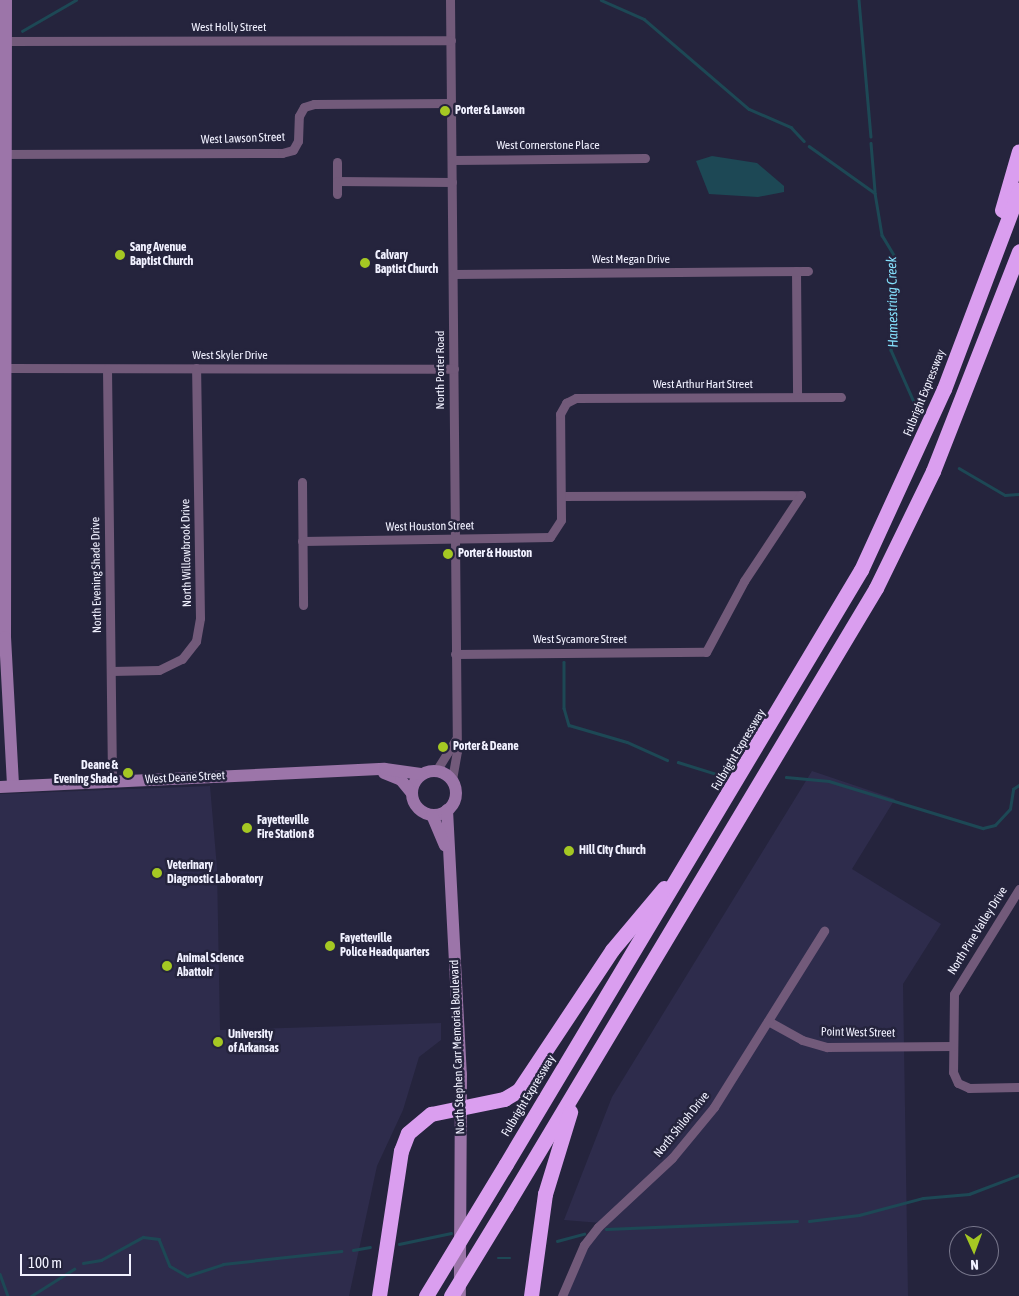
<!DOCTYPE html>
<html>
<head>
<meta charset="utf-8">
<style>
  body { margin:0 }
  #map { position:relative; width:1019px; height:1296px; overflow:hidden; background:#25243d; font-family:"Asap Condensed",sans-serif }
  div>[style] { position:absolute }
  .built>* { inset:0; background:#2e2c4c }
  .water>* { inset:0; background:#1d4855 }
  .stream>* { height:2.5px; margin:-1.25px; padding:0 1.25px; transform-origin:1.25px; border-radius:1.25px; background:#1d4855 }
  .street>* { height:9px; margin:-4.5px; padding:0 4.5px; transform-origin:4.5px; border-radius:4.5px; background:#725a7a }
  .secondary>* { height:12px; margin:-6px; padding:0 6px; transform-origin:6px; border-radius:6px; background:#9c75a9 }
  .secondary>.ring { margin:-6px; padding:0; box-sizing:content-box; background:none; border:12px solid #9c75a9; border-radius:50% }
  .highway>* { height:15px; margin:-7.5px; padding:0 7.5px; transform-origin:7.5px; border-radius:7.5px; background:#da9eef }
  .highway-bridge>* { height:15px; margin:-7.5px; padding:0 7.5px; transform-origin:7.5px; border-radius:7.5px; background:#da9eef }
  .dots>* { width:14px; height:14px; translate:-50% -50%; box-sizing:border-box; border:2px solid #25243d; border-radius:50% }
  span { translate:-50% -50%; white-space:nowrap; text-align:center; line-height:1.15; -webkit-text-stroke:5px #25243d; paint-order:stroke }
  .street-label { font-size:12px; color:#f1f1ff }
  .poi-label { font-size:12px; color:#f1f1ff; font-weight:700 }
  .left { translate:0 -50%; text-align:left }
  .right { translate:-100% -50%; text-align:right }
  .water-label { font-size:14px; color:#84dffb; font-style:italic }
  .north { position:absolute; left:949px; top:1226px; width:50px; height:50px; box-sizing:border-box; background:#25243d; border:1px solid #77768b; border-radius:50%; rotate:178deg; font-size:14px; font-weight:700; line-height:20px; text-align:center; color:#f1f1ff }
  .north::after { content:''; display:block; margin:auto; width:18px; height:22px; background:#a5c823; clip-path:polygon(50% 0,100% 100%,50% 72%,0 100%) }
  .scale { position:absolute; left:20px; top:1254px; width:111px; height:22px; box-sizing:border-box; border:2px solid #f1f1ff; border-top:0; padding-left:6px; font-size:15px; line-height:18px; white-space:nowrap; color:#f1f1ff; -webkit-text-stroke:4px #25243d; paint-order:stroke }
</style>
</head>
<body>
<div id="map">
  <div class="built">
    <div style="clip-path:polygon(812px 771px,895px 799px,852px 869px,941px 924px,903px 984px,908px 1296px,562px 1296px,601px 1223px,564px 1220px,612px 1097px)"></div>
    <div style="clip-path:polygon(210px 786px,217px 868px,220px 1030px,441px 1023px,441px 1040px,419px 1057px,403px 1110px,377px 1166px,349px 1296px,0 1296px,0 794px)"></div>
  </div>
  <div class="water">
    <div style="clip-path:polygon(712px 156px,757px 163px,784px 186px,784px 192px,758px 197px,709px 194px,696px 161px)"></div>
  </div>
  <div class="stream">
    <div style="left:601px;top:0;width:47px;rotate:23.8deg"></div>
    <div style="left:644px;top:19px;width:138px;rotate:40.6deg"></div>
    <div style="left:749px;top:109px;width:46px;rotate:23.2deg"></div>
    <div style="left:791px;top:127px;width:19px;rotate:47deg"></div>
    <div style="left:859px;top:0;width:137px;rotate:85deg"></div>
    <div style="left:22px;top:31px;width:62px;rotate:-29.9deg"></div>
    <div style="left:871px;top:143px;width:48px;rotate:85.2deg"></div>
    <div style="left:809px;top:146px;width:81px;rotate:35.5deg"></div>
    <div style="left:875px;top:193px;width:43px;rotate:80.5deg"></div>
    <div style="left:882px;top:235px;width:23px;rotate:59deg"></div>
    <div style="left:894px;top:255px;width:95px;rotate:91.8deg"></div>
    <div style="left:891px;top:350px;width:57px;rotate:66.1deg"></div>
    <div style="left:959px;top:468px;width:53px;rotate:30.4deg"></div>
    <div style="left:1005px;top:495px;width:14px;rotate:-4deg"></div>
    <div style="left:564px;top:662px;width:46px;rotate:90deg"></div>
    <div style="left:564px;top:708px;width:18px;rotate:74deg"></div>
    <div style="left:569px;top:725px;width:60px;rotate:16.3deg"></div>
    <div style="left:627px;top:742px;width:44px;rotate:24.2deg"></div>
    <div style="left:678px;top:762px;width:47px;rotate:17.3deg"></div>
    <div style="left:786px;top:777px;width:43px;rotate:5.3deg"></div>
    <div style="left:829px;top:781px;width:161px;rotate:17deg"></div>
    <div style="left:983px;top:828px;width:12px;rotate:-14deg"></div>
    <div style="left:995px;top:825px;width:22px;rotate:-47deg"></div>
    <div style="left:1010px;top:809px;width:20px;rotate:-81deg"></div>
    <div style="left:1013px;top:789px;width:7px;rotate:-34deg"></div>
    <div style="left:809px;top:1221px;width:50px;rotate:-6.8deg"></div>
    <div style="left:859px;top:1215px;width:66px;rotate:-14.9deg"></div>
    <div style="left:923px;top:1198px;width:46px;rotate:-5deg"></div>
    <div style="left:969px;top:1194px;width:53px;rotate:-20.8deg"></div>
    <div style="left:606px;top:1229px;width:191px;rotate:-2.4deg"></div>
    <div style="left:557px;top:1241px;width:28px;rotate:-15deg"></div>
    <div style="left:399px;top:1244px;width:53px;rotate:-11.9deg"></div>
    <div style="left:353px;top:1250px;width:17px;rotate:-10deg"></div>
    <div style="left:498px;top:1258px;width:12px"></div>
    <div style="left:83px;top:1263px;width:18px;rotate:-9deg"></div>
    <div style="left:101px;top:1260px;width:48px;rotate:-28.7deg"></div>
    <div style="left:143px;top:1237px;width:16px;rotate:7deg"></div>
    <div style="left:159px;top:1239px;width:29px;rotate:68deg"></div>
    <div style="left:170px;top:1266px;width:20px;rotate:30deg"></div>
    <div style="left:187px;top:1276px;width:38px;rotate:-18deg"></div>
    <div style="left:223px;top:1264px;width:119px;rotate:-6.3deg"></div>
    <div style="left:0;top:1274px;width:23px;rotate:70deg"></div>
    <div style="left:31px;top:1296px;width:51px;rotate:-32.1deg"></div>
  </div>
  <div class="street">
    <div style="left:450px;top:0;width:751px;rotate:89.47deg"></div>
    <div style="left:457px;top:751px;width:27px;rotate:100deg"></div>
    <div style="left:7px;top:41px;width:444px;rotate:-0.1deg"></div>
    <div style="left:2px;top:154px;width:280px;rotate:-0.2deg"></div>
    <div style="left:282px;top:153px;width:11px;rotate:-15deg"></div>
    <div style="left:293px;top:150px;width:10px;rotate:-61deg"></div>
    <div style="left:298px;top:141px;width:25px;rotate:-88deg"></div>
    <div style="left:299px;top:116px;width:10px;rotate:-61deg"></div>
    <div style="left:304px;top:107px;width:10px;rotate:-17deg"></div>
    <div style="left:314px;top:104px;width:137px;rotate:-0.4deg"></div>
    <div style="left:452px;top:160px;width:193px;rotate:-0.6deg"></div>
    <div style="left:337px;top:162px;width:19px;rotate:90deg"></div>
    <div style="left:337px;top:181px;width:115px;rotate:0.5deg"></div>
    <div style="left:337px;top:181px;width:13px;rotate:90deg"></div>
    <div style="left:796px;top:271px;width:126px;rotate:89.5deg"></div>
    <div style="left:453px;top:274px;width:355px;rotate:-0.5deg"></div>
    <div style="left:6px;top:368px;width:448px;rotate:0.1deg"></div>
    <div style="left:107px;top:369px;width:413px;rotate:89.3deg"></div>
    <div style="left:302px;top:482px;width:123px;rotate:89.5deg"></div>
    <div style="left:561px;top:496px;width:240px;rotate:-0.2deg"></div>
    <div style="left:302px;top:541px;width:248px;rotate:-0.9deg"></div>
    <div style="left:550px;top:537px;width:20px;rotate:-57deg"></div>
    <div style="left:561px;top:520px;width:106px;rotate:-90.5deg"></div>
    <div style="left:560px;top:414px;width:13px;rotate:-61deg"></div>
    <div style="left:566px;top:403px;width:11px;rotate:-27deg"></div>
    <div style="left:576px;top:398px;width:265px;rotate:-0.2deg"></div>
    <div style="left:455px;top:654px;width:251px;rotate:-0.5deg"></div>
    <div style="left:706px;top:652px;width:81px;rotate:-61.8deg"></div>
    <div style="left:744px;top:581px;width:103px;rotate:-56.5deg"></div>
    <div style="left:111px;top:671px;width:48px;rotate:-1.2deg"></div>
    <div style="left:159px;top:670px;width:25px;rotate:-26deg"></div>
    <div style="left:182px;top:659px;width:23px;rotate:-52deg"></div>
    <div style="left:196px;top:641px;width:23px;rotate:-80deg"></div>
    <div style="left:200px;top:618px;width:250px;rotate:-90.9deg"></div>
    <div style="left:436px;top:771px;width:38px;rotate:-58deg"></div>
    <div style="left:1019px;top:889px;width:123px;rotate:121.8deg"></div>
    <div style="left:954px;top:994px;width:78px;rotate:90.7deg"></div>
    <div style="left:953px;top:1072px;width:12px;rotate:66deg"></div>
    <div style="left:958px;top:1083px;width:12px;rotate:24deg"></div>
    <div style="left:969px;top:1088px;width:50px;rotate:-1.1deg"></div>
    <div style="left:768px;top:1021px;width:39px;rotate:29deg"></div>
    <div style="left:802px;top:1040px;width:26px;rotate:16deg"></div>
    <div style="left:827px;top:1047px;width:126px;rotate:-0.5deg"></div>
    <div style="left:562px;top:1296px;width:56px;rotate:-66.7deg"></div>
    <div style="left:584px;top:1245px;width:23px;rotate:-52deg"></div>
    <div style="left:598px;top:1227px;width:101px;rotate:-43deg"></div>
    <div style="left:672px;top:1158px;width:66px;rotate:-50.5deg"></div>
    <div style="left:714px;top:1107px;width:208px;rotate:-58deg"></div>
  </div>
  <div class="secondary">
    <div style="left:6px;top:0;width:637px;rotate:90.09deg"></div>
    <div style="left:5px;top:637px;width:149px;rotate:86.9deg"></div>
    <div class="ring" style="left:412px;top:771px;width:32px;height:32px"></div>
    <div style="left:384px;top:773px;width:18px;rotate:22deg"></div>
    <div style="left:401px;top:780px;width:17px;rotate:50deg"></div>
    <div style="left:0;top:787px;width:385px;rotate:-2.7deg"></div>
    <div style="left:385px;top:769px;width:36px;rotate:8deg"></div>
    <div style="left:447px;top:810px;width:264px;rotate:87deg"></div>
    <div style="left:461px;top:1074px;width:222px;rotate:90.3deg"></div>
    <div style="left:432px;top:815px;width:33px;rotate:67deg"></div>
  </div>
  <div class="highway">
    <div style="left:1002px;top:210px;width:61px;rotate:-73.9deg"></div>
    <div style="left:506px;top:1164px;width:692px;rotate:-59.14deg"></div>
    <div style="left:861px;top:570px;width:199px;rotate:-65.4deg"></div>
    <div style="left:944px;top:389px;width:213px;rotate:-69.3deg"></div>
    <div style="left:506px;top:1206px;width:720px;rotate:-59.09deg"></div>
    <div style="left:876px;top:588px;width:130px;rotate:-64deg"></div>
    <div style="left:933px;top:471px;width:236px;rotate:-68.6deg"></div>
    <div style="left:379px;top:1296px;width:147px;rotate:-81.4deg"></div>
    <div style="left:401px;top:1151px;width:19px;rotate:-69deg"></div>
    <div style="left:408px;top:1133px;width:30px;rotate:-40deg"></div>
    <div style="left:431px;top:1114px;width:75px;rotate:-11.6deg"></div>
    <div style="left:504px;top:1099px;width:17px;rotate:-31deg"></div>
    <div style="left:519px;top:1090px;width:168px;rotate:-56.4deg"></div>
    <div style="left:612px;top:950px;width:81px;rotate:-50deg"></div>
    <div style="left:531px;top:1296px;width:103px;rotate:-82.2deg"></div>
    <div style="left:545px;top:1194px;width:86px;rotate:-73deg"></div>
  </div>
  <div class="highway-bridge">
    <div style="left:426px;top:1296px;width:154px;rotate:-58.8deg"></div>
    <div style="left:451px;top:1296px;width:105px;rotate:-58.6deg"></div>
  </div>
  <div class="dots">
    <div style="left:445px;top:111px;background:#a5c823"></div>
    <div style="left:120px;top:255px;background:#a5c823"></div>
    <div style="left:365px;top:263px;background:#a5c823"></div>
    <div style="left:448px;top:554px;background:#a5c823"></div>
    <div style="left:443px;top:747px;background:#a5c823"></div>
    <div style="left:128px;top:773px;background:#a5c823"></div>
    <div style="left:247px;top:828px;background:#a5c823"></div>
    <div style="left:569px;top:851px;background:#a5c823"></div>
    <div style="left:157px;top:873px;background:#a5c823"></div>
    <div style="left:330px;top:946px;background:#a5c823"></div>
    <div style="left:167px;top:966px;background:#a5c823"></div>
    <div style="left:218px;top:1042px;background:#a5c823"></div>
  </div>
  <div class="street-label">
    <span style="left:229px;top:28px">West Holly Street</span>
    <span style="left:243px;top:139px;rotate:-2deg">West Lawson Street</span>
    <span style="left:548px;top:146px">West Cornerstone Place</span>
    <span style="left:631px;top:260px">West Megan Drive</span>
    <span style="left:230px;top:356px">West Skyler Drive</span>
    <span style="left:441px;top:370px;rotate:-90deg">North Porter Road</span>
    <span style="left:703px;top:385px">West Arthur Hart Street</span>
    <span style="left:925px;top:393px;rotate:-68deg">Fulbright Expressway</span>
    <span style="left:430px;top:527px;rotate:-1deg">West Houston Street</span>
    <span style="left:187px;top:553px;rotate:-91deg">North Willowbrook Drive</span>
    <span style="left:97px;top:575px;rotate:-91deg">North Evening Shade Drive</span>
    <span style="left:580px;top:640px">West Sycamore Street</span>
    <span style="left:739px;top:750px;rotate:-59deg">Fulbright Expressway</span>
    <span style="left:185px;top:778px;rotate:-3deg">West Deane Street</span>
    <span style="left:978px;top:931px;rotate:-58deg">North Pine Valley Drive</span>
    <span style="left:858px;top:1033px;rotate:1deg">Point West Street</span>
    <span style="left:458px;top:1047px;rotate:-92deg">North Stephen Carr Memorial Boulevard</span>
    <span style="left:529px;top:1096px;rotate:-59deg">Fulbright Expressway</span>
    <span style="left:682px;top:1125px;rotate:-51deg">North Shiloh Drive</span>
  </div>
  <div class="poi-label">
    <span class="left" style="left:455px;top:111px">Porter &amp; Lawson</span>
    <span class="left" style="left:130px;top:255px">Sang Avenue<br>Baptist Church</span>
    <span class="left" style="left:375px;top:263px">Calvary<br>Baptist Church</span>
    <span class="left" style="left:458px;top:554px">Porter &amp; Houston</span>
    <span class="left" style="left:453px;top:747px">Porter &amp; Deane</span>
    <span class="right" style="left:118px;top:773px">Deane &amp;<br>Evening Shade</span>
    <span class="left" style="left:257px;top:828px">Fayetteville<br>Fire Station 8</span>
    <span class="left" style="left:579px;top:851px">Hill City Church</span>
    <span class="left" style="left:167px;top:873px">Veterinary<br>Diagnostic Laboratory</span>
    <span class="left" style="left:340px;top:946px">Fayetteville<br>Police Headquarters</span>
    <span class="left" style="left:177px;top:966px">Animal Science<br>Abattoir</span>
    <span class="left" style="left:228px;top:1042px">University<br>of Arkansas</span>
  </div>
  <div class="water-label">
    <span style="left:892px;top:302px;rotate:-91deg">Hamestring Creek</span>
  </div>
  <div class="north">N</div>
  <div class="scale">100 m</div>
</div>
</body>
</html>
